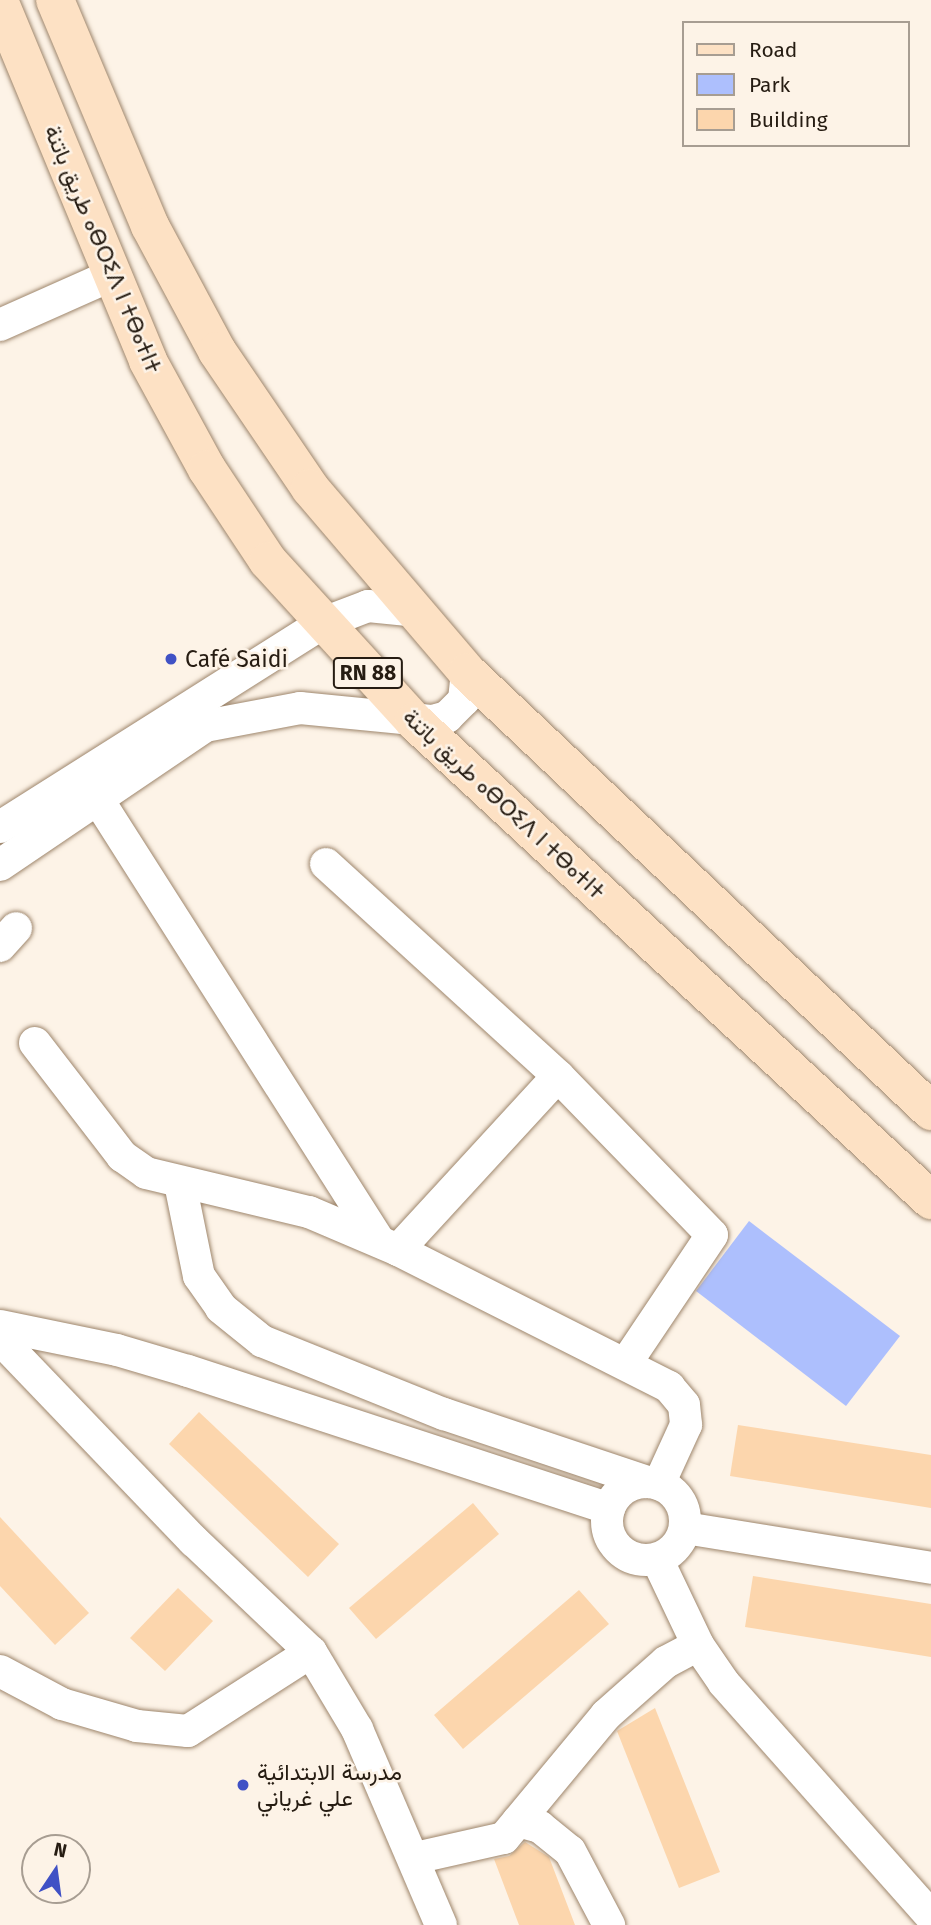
<!DOCTYPE html>
<html>
<head>
<meta charset="utf-8">
<style>
  body { margin:0 }
  #map { position:relative; width:931px; height:1925px; overflow:hidden; background:#fdf3e7; font-family:"Fira Sans",Vazirmatn,"Noto Sans Tifinagh",sans-serif }
  div>[style] { position:absolute }
  .green>* { inset:0; background:#adbffd }
  .building>* { inset:0; background:#fcd6ad }
  .roads { filter:drop-shadow(0 0 2px #9e866c) drop-shadow(0 0 2px #9e866c) }
  .street>* { height:32px; margin:-16px; padding:0 16px; transform-origin:16px; border-radius:16px; background:#fff }
  .street>.ring { margin:-16px; padding:0; box-sizing:content-box; background:none; border:32px solid #fff; border-radius:50% }
  .primary>* { height:38px; margin:-19px; padding:0 19px; transform-origin:19px; border-radius:19px; background:#fde1c4 }
  .dots>* { width:19px; height:19px; translate:-50% -50%; box-sizing:border-box; border:4px solid #fdf3e7; border-radius:50% }
  span { translate:-50% -50%; white-space:nowrap; text-align:center; line-height:1.15; -webkit-text-stroke:5px #fdf3e7; paint-order:stroke }
  .shield-label span { padding:2px 5px; background:#fdf3e7; border:2px solid; border-radius:5px; -webkit-text-stroke-width:0 }
  .shield-label { font-size:21px; color:#261c12; font-weight:700 }
  .street-label { font-size:23px; color:#261c12 }
  .poi-label { font-size:23px; color:#261c12 }
  .left { translate:0 -50%; text-align:left }
  .legend { position:absolute; left:682px; top:21px; width:228px; height:126px; box-sizing:border-box; background:#fdf3e7; border:2px solid #a79d92; margin:0; padding:9px 12px; list-style:none; font-size:21px; color:#261c12 }
  .legend li { display:flex; align-items:center; gap:14px; height:35px }
  .legend b { width:35px; border:2px solid #a79d92 }
  .north { position:absolute; left:21px; top:1834px; width:70px; height:70px; box-sizing:border-box; background:#fdf3e7; border:2px solid #a79d92; border-radius:50%; rotate:13deg; font-size:19px; font-weight:700; line-height:28px; text-align:center; color:#261c12 }
  .north::after { content:''; display:block; margin:auto; width:24px; height:32px; background:#4051c5; clip-path:polygon(50% 0,100% 100%,50% 72%,0 100%) }
</style>
</head>
<body>
<div id="map">
  <div class="green">
    <div style="clip-path:polygon(749px 1221px,900px 1336px,846px 1406px,696px 1291px)"></div>
  </div>
  <div class="building">
    <div style="clip-path:polygon(199px 1412px,339px 1544px,308px 1577px,169px 1444px)"></div>
    <div style="clip-path:polygon(738px 1425px,931px 1455px,931px 1508px,730px 1476px)"></div>
    <div style="clip-path:polygon(473px 1503px,499px 1534px,376px 1639px,349px 1608px)"></div>
    <div style="clip-path:polygon(0 1517px,89px 1613px,55px 1645px,0 1586px)"></div>
    <div style="clip-path:polygon(753px 1576px,931px 1604px,931px 1657px,745px 1627px)"></div>
    <div style="clip-path:polygon(178px 1588px,213px 1621px,165px 1671px,130px 1638px)"></div>
    <div style="clip-path:polygon(579px 1590px,609px 1624px,463px 1749px,434px 1715px)"></div>
    <div style="clip-path:polygon(655px 1708px,720px 1872px,679px 1888px,617px 1731px)"></div>
    <div style="clip-path:polygon(525px 1842px,549px 1857px,575px 1925px,519px 1925px,494px 1859px,509px 1856px)"></div>
  </div>
  <div class="roads">
    <div class="street">
      <div style="left:0;top:325px;width:120px;rotate:-24deg"></div>
      <div style="left:89px;top:773px;width:26px;rotate:72deg"></div>
      <div style="left:97px;top:798px;width:525px;rotate:57.52deg"></div>
      <div style="left:0;top:827px;width:380px;rotate:-32.3deg"></div>
      <div style="left:321px;top:624px;width:50px;rotate:-21deg"></div>
      <div style="left:368px;top:606px;width:48px;rotate:5.9deg"></div>
      <div style="left:326px;top:864px;width:314px;rotate:42.4deg"></div>
      <div style="left:558px;top:1076px;width:221px;rotate:45.9deg"></div>
      <div style="left:712px;top:1235px;width:154px;rotate:123.9deg"></div>
      <div style="left:0;top:865px;width:248px;rotate:-34.1deg"></div>
      <div style="left:205px;top:726px;width:97px;rotate:-10.7deg"></div>
      <div style="left:300px;top:708px;width:134px;rotate:5.6deg"></div>
      <div style="left:433px;top:721px;width:15px;rotate:-16deg"></div>
      <div style="left:447px;top:717px;width:24px;rotate:-45deg"></div>
      <div style="left:464px;top:700px;width:28px;rotate:-84deg"></div>
      <div style="left:0;top:946px;width:24px;rotate:-48deg"></div>
      <div style="left:35px;top:1043px;width:143px;rotate:52.4deg"></div>
      <div style="left:122px;top:1156px;width:29px;rotate:35deg"></div>
      <div style="left:146px;top:1173px;width:168px;rotate:13.5deg"></div>
      <div style="left:309px;top:1212px;width:97px;rotate:23.1deg"></div>
      <div style="left:398px;top:1250px;width:304px;rotate:26.8deg"></div>
      <div style="left:669px;top:1387px;width:23px;rotate:50deg"></div>
      <div style="left:684px;top:1405px;width:20px;rotate:84deg"></div>
      <div style="left:686px;top:1425px;width:65px;rotate:114.6deg"></div>
      <div style="left:180px;top:1183px;width:95px;rotate:78.5deg"></div>
      <div style="left:199px;top:1276px;width:39px;rotate:55deg"></div>
      <div style="left:221px;top:1308px;width:53px;rotate:38.8deg"></div>
      <div style="left:262px;top:1341px;width:196px;rotate:21.9deg"></div>
      <div style="left:444px;top:1414px;width:214px;rotate:18.5deg"></div>
      <div style="left:398px;top:1250px;width:236px;rotate:-47.4deg"></div>
      <div style="left:0;top:1326px;width:119px;rotate:11.6deg"></div>
      <div style="left:117px;top:1350px;width:74px;rotate:16.5deg"></div>
      <div style="left:188px;top:1371px;width:443px;rotate:18.1deg"></div>
      <div style="left:0;top:1339px;width:280px;rotate:46.2deg"></div>
      <div style="left:194px;top:1541px;width:161px;rotate:43.5deg"></div>
      <div style="left:311px;top:1652px;width:90px;rotate:59.1deg"></div>
      <div style="left:357px;top:1729px;width:213px;rotate:66.8deg"></div>
      <div class="ring" style="left:607px;top:1482px;width:46px;height:46px"></div>
      <div style="left:685px;top:1528px;width:249px;rotate:9.2deg"></div>
      <div style="left:657px;top:1559px;width:95px;rotate:64.5deg"></div>
      <div style="left:698px;top:1645px;width:46px;rotate:55.6deg"></div>
      <div style="left:724px;top:1683px;width:312px;rotate:48.4deg"></div>
      <div style="left:0;top:1671px;width:70px;rotate:28deg"></div>
      <div style="left:62px;top:1704px;width:78px;rotate:16.3deg"></div>
      <div style="left:137px;top:1726px;width:51px;rotate:5.6deg"></div>
      <div style="left:188px;top:1731px;width:146px;rotate:-32.7deg"></div>
      <div style="left:518px;top:1821px;width:23px;rotate:15deg"></div>
      <div style="left:540px;top:1827px;width:38px;rotate:39deg"></div>
      <div style="left:570px;top:1851px;width:84px;rotate:62.2deg"></div>
      <div style="left:415px;top:1858px;width:91px;rotate:-12.7deg"></div>
      <div style="left:504px;top:1838px;width:160px;rotate:-50.3deg"></div>
      <div style="left:606px;top:1715px;width:80px;rotate:-41.5deg"></div>
      <div style="left:666px;top:1662px;width:36px;rotate:-28deg"></div>
    </div>
    <div class="primary">
      <div style="left:55px;top:0;width:245px;rotate:67.2deg"></div>
      <div style="left:150px;top:226px;width:142px;rotate:61.8deg"></div>
      <div style="left:217px;top:351px;width:166px;rotate:55.8deg"></div>
      <div style="left:310px;top:488px;width:242px;rotate:49.5deg"></div>
      <div style="left:467px;top:672px;width:639px;rotate:43.41deg"></div>
      <div style="left:0;top:3px;width:387px;rotate:67.5deg"></div>
      <div style="left:148px;top:361px;width:123px;rotate:61.4deg"></div>
      <div style="left:207px;top:469px;width:110px;rotate:56.5deg"></div>
      <div style="left:268px;top:561px;width:217px;rotate:47.6deg"></div>
      <div style="left:414px;top:721px;width:705px;rotate:42.82deg"></div>
    </div>
  </div>
  <div class="dots">
    <div style="left:171px;top:659px;background:#4051c5"></div>
    <div style="left:243px;top:1785px;background:#4051c5"></div>
  </div>
  <div class="shield-label">
    <span style="left:368px;top:673px">RN 88</span>
  </div>
  <div class="street-label">
    <span style="left:103px;top:249px;rotate:67deg">طريق باتنة ⴰⴱⵔⵉⴷ ⵏ ⵜⴱⴰⵜⵏⵜ</span>
    <span style="left:504px;top:804px;rotate:43deg">طريق باتنة ⴰⴱⵔⵉⴷ ⵏ ⵜⴱⴰⵜⵏⵜ</span>
  </div>
  <div class="poi-label">
    <span class="left" style="left:185px;top:659px">Café Saidi</span>
    <span class="left" style="left:257px;top:1785px">مدرسة الابتدائية<br>علي غرياني</span>
  </div>
  <ul class="legend">
  <li><b style="height:9px;background:#fde1c4"></b>Road</li>
  <li><b style="height:19px;background:#adbffd"></b>Park</li>
  <li><b style="height:19px;background:#fcd6ad"></b>Building</li>
  </ul>
  <div class="north">N</div>
</div>
</body>
</html>
